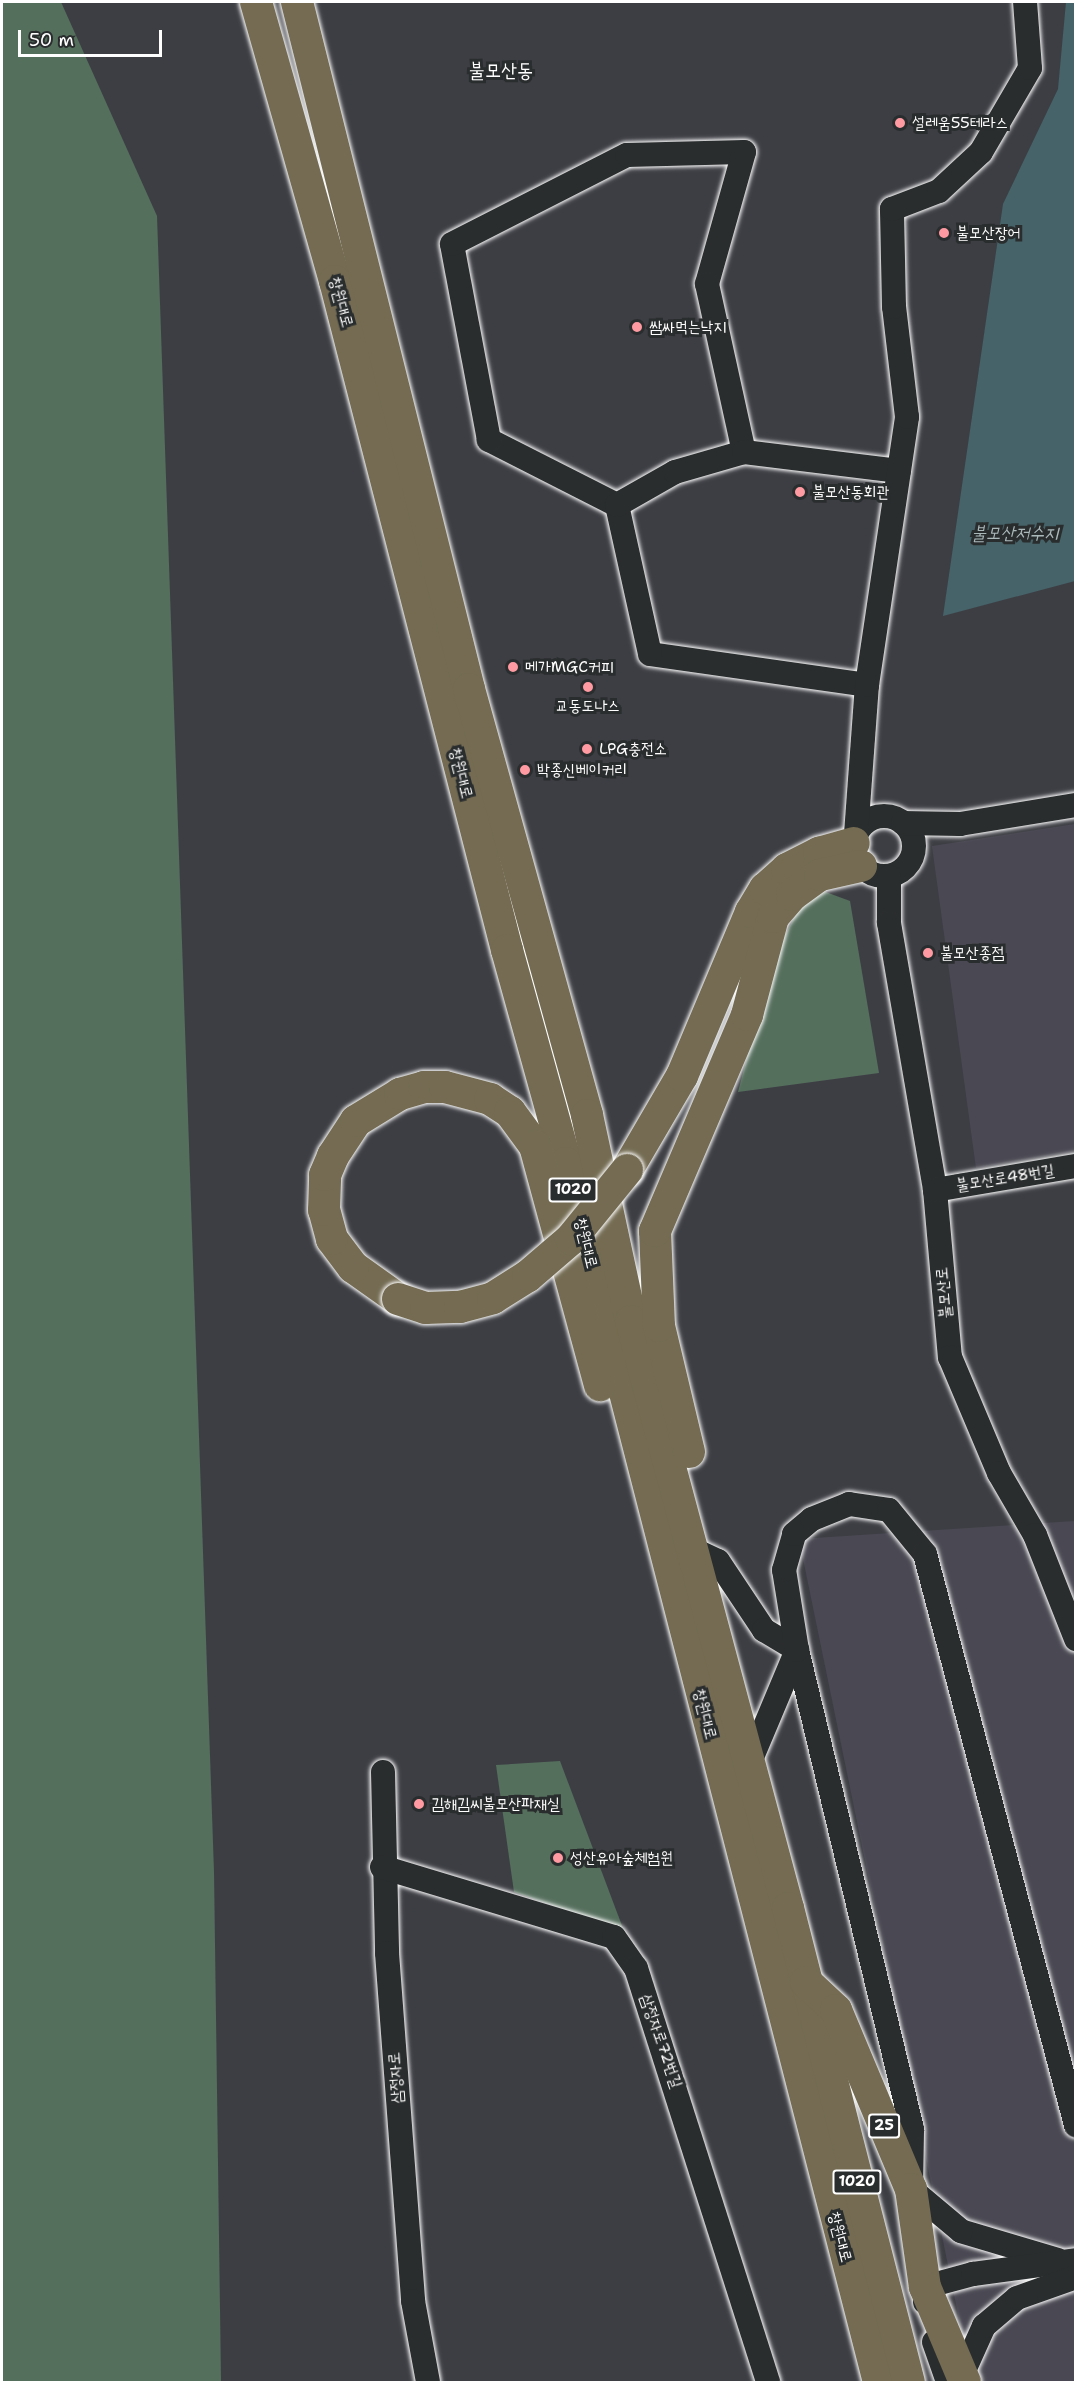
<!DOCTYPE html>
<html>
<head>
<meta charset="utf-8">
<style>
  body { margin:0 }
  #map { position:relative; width:1077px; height:2384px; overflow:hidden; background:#3d3e44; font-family:"Shantell Sans","Poor Story",sans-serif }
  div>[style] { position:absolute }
  .built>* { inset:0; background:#4a4953 }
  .green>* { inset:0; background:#556f5d }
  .water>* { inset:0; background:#456368 }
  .roads { filter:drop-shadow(0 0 2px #fff) drop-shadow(0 0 2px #fff) }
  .minor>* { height:24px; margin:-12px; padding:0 12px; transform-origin:12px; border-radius:12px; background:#2a2d2e }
  .minor>.ring { margin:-12px; padding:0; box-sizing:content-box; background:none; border:24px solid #2a2d2e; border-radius:50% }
  .major>* { height:32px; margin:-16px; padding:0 16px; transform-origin:16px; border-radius:16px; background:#746b52 }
  .bridges { filter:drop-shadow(0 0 2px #fff) drop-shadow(0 0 2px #fff) }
  .major-bridge>* { height:32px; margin:-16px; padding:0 16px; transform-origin:16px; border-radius:16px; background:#746b52 }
  .dots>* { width:16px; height:16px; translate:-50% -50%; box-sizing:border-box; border:3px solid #2a2d2e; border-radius:50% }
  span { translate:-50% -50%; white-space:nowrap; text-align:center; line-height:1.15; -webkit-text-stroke:6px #2a2d2e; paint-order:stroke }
  .shield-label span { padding:2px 4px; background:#2a2d2e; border:2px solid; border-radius:4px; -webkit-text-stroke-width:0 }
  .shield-label { font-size:15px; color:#fff; font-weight:700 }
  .poi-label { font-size:16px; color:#fff }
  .left { translate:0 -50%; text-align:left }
  .street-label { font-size:16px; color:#fff }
  .water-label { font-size:18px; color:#abb9bb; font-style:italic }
  .quarter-label { font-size:20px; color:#fff }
  .frame { position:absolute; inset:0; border:3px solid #fff; pointer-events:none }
  .scale { position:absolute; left:18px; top:30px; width:144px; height:27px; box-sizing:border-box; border:3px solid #fff; border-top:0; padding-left:8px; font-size:18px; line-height:21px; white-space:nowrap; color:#fff; -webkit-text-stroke:4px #2a2d2e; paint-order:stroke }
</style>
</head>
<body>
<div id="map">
  <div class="built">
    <div style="clip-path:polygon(1075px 824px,1075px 1151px,976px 1168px,932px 846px)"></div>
    <div style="clip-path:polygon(1075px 1521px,1075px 2382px,972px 2382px,799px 1539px)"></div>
  </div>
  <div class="green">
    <div style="clip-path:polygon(2px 2px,61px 2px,157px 216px,214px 1872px,221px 2382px,2px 2382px)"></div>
    <div style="clip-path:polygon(823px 891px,850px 901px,879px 1073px,738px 1092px,772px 961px,799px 908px)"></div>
    <div style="clip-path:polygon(560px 1761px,624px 1931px,514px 1892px,496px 1765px)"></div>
  </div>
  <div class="water">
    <div style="clip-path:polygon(1066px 2px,1076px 2px,1075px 581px,943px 616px,1003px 204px,1058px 89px)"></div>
  </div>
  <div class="roads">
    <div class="minor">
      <div style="left:617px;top:505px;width:144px;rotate:-153.1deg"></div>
      <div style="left:489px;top:440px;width:199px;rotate:-100.7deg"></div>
      <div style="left:452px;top:244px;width:196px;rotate:-27deg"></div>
      <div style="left:627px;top:155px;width:117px;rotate:-1.5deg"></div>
      <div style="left:744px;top:152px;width:137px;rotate:105.7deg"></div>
      <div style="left:707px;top:284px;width:172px;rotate:77.6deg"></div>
      <div style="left:867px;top:685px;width:219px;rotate:-171.9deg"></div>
      <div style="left:650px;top:654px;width:153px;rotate:-102.5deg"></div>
      <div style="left:617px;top:505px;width:67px;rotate:-29.6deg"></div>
      <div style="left:675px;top:472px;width:72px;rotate:-16.2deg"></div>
      <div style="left:744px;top:452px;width:156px;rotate:7deg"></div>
      <div class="ring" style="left:854px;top:816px;width:36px;height:36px"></div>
      <div style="left:903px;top:823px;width:57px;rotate:1deg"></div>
      <div style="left:960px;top:824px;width:118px;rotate:-9.3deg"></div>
      <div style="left:856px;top:834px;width:149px;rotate:-85.8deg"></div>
      <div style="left:867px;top:685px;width:271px;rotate:-81.5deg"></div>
      <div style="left:907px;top:417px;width:111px;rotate:-96.7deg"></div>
      <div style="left:894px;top:307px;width:98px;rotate:-91.2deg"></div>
      <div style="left:892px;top:209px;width:50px;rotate:-21deg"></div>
      <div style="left:939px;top:191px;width:57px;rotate:-42.9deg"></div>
      <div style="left:981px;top:152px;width:97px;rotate:-59.7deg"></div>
      <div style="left:1030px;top:68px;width:66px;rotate:-94.3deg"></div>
      <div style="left:889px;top:877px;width:46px;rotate:90deg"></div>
      <div style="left:889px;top:923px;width:271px;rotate:80.2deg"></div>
      <div style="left:935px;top:1190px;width:168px;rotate:84.9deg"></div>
      <div style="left:950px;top:1357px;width:126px;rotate:67.1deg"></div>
      <div style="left:999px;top:1473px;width:72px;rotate:59.9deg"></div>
      <div style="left:1035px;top:1535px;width:112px;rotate:68.5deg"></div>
      <div style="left:935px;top:1190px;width:143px;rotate:-9.7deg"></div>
      <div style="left:694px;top:1550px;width:26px;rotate:25deg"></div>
      <div style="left:718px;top:1561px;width:83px;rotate:56.3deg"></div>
      <div style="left:764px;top:1630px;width:39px;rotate:31deg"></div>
      <div style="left:797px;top:1650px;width:121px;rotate:112.8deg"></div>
      <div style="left:383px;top:1772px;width:181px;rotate:88.7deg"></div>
      <div style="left:387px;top:1953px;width:349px;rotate:85.7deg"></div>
      <div style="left:413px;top:2301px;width:82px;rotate:79.5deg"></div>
      <div style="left:382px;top:1867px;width:242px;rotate:16.8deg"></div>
      <div style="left:614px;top:1937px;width:38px;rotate:55deg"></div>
      <div style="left:636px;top:1968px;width:435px;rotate:72.3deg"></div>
      <div style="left:1058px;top:2260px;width:101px;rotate:-163.4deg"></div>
      <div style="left:961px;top:2231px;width:65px;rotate:-140deg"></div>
      <div style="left:911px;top:2189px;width:60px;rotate:-89deg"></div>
      <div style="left:912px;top:2129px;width:493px;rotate:-103.5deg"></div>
      <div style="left:797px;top:1650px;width:81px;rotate:-99.2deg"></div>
      <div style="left:784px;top:1570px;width:37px;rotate:-74deg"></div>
      <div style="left:794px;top:1534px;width:23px;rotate:-40deg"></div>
      <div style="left:812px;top:1519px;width:40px;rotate:-22deg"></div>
      <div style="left:849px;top:1504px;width:40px;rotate:8.5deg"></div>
      <div style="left:889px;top:1510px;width:57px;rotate:50.7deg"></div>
      <div style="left:925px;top:1554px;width:591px;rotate:75.19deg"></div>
      <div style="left:925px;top:2302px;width:15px;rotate:-90deg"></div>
      <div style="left:925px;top:2287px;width:50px;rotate:-15.2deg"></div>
      <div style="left:973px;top:2274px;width:104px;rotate:-7.7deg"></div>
      <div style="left:934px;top:2342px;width:42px;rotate:70.7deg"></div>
      <div style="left:962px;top:2375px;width:54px;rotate:-65.8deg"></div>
      <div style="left:984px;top:2326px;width:43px;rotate:-40.3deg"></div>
      <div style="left:1017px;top:2298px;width:63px;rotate:-19.6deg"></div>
    </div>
    <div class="major">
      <div style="left:256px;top:2px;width:290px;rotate:74.2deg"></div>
      <div style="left:335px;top:281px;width:691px;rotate:75.58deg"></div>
      <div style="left:507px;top:950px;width:221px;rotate:74.5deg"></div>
      <div style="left:566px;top:1163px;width:1259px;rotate:75.6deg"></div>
      <div style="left:297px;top:2px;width:708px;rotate:75.94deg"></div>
      <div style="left:469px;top:689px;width:442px;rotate:74.5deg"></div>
      <div style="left:587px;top:1115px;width:211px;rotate:77.9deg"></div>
      <div style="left:631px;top:1321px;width:608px;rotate:75.03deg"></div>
      <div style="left:788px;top:1908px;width:489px;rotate:75.7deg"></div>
      <div style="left:627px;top:1170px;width:109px;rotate:-59.7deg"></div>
      <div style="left:682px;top:1076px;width:178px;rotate:-67.2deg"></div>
      <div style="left:751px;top:912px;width:27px;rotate:-59deg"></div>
      <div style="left:765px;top:889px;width:30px;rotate:-42deg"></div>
      <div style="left:787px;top:869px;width:36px;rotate:-27deg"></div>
      <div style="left:819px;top:853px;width:36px;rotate:-16deg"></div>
      <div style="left:398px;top:1299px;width:55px;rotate:-144.6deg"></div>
      <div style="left:353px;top:1267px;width:35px;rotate:-127deg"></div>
      <div style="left:332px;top:1239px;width:30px;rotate:-105deg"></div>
      <div style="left:324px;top:1210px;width:35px;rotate:-88deg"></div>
      <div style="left:325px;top:1175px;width:21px;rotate:-67deg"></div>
      <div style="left:333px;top:1156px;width:42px;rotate:-56.7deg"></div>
      <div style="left:356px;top:1121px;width:52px;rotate:-31.5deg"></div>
      <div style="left:400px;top:1094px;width:25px;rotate:-16deg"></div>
      <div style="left:424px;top:1087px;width:21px"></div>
      <div style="left:445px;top:1087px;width:47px;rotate:14.9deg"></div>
      <div style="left:490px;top:1099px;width:24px;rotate:33deg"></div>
      <div style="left:510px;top:1112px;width:42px;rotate:53.7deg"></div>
      <div style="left:535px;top:1146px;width:248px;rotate:74.8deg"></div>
      <div style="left:689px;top:1452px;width:130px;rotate:-103.4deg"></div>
      <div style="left:659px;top:1326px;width:95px;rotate:-92.4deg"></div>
      <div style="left:655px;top:1231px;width:235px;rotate:-66.9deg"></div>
      <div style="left:747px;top:1015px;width:101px;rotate:-75.1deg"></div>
      <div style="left:773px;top:917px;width:29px;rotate:-49deg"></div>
      <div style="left:792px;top:895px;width:34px;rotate:-36deg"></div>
      <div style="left:820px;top:875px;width:42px;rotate:-12.4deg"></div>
      <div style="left:806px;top:1982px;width:41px;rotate:43deg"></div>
      <div style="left:836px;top:2010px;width:194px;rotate:67.3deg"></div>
      <div style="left:911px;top:2189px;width:99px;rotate:81.9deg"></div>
      <div style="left:925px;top:2287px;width:103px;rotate:67.2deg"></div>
    </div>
  </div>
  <div class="bridges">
    <div class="major-bridge">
      <div style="left:398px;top:1299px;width:29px;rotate:18deg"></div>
      <div style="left:426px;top:1308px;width:34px;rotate:-2deg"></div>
      <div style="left:460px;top:1307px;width:34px;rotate:-15deg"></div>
      <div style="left:493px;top:1298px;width:41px;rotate:-32.2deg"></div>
      <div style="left:528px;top:1276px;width:57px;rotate:-40.7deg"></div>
      <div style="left:571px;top:1239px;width:89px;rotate:-50.9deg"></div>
    </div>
  </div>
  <div class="dots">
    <div style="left:900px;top:123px;background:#ff9aa2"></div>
    <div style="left:944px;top:233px;background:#ff9aa2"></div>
    <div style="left:637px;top:327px;background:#ff9aa2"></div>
    <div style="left:800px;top:492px;background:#ff9aa2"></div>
    <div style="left:513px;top:667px;background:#ff9aa2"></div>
    <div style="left:588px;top:687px;background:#ff9aa2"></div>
    <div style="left:587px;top:749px;background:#ff9aa2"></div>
    <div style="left:525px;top:770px;background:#ff9aa2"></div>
    <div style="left:928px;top:953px;background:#ff9aa2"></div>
    <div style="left:419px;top:1804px;background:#ff9aa2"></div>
    <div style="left:558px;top:1858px;background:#ff9aa2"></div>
  </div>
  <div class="shield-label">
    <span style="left:573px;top:1190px">1020</span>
    <span style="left:884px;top:2126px">25</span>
    <span style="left:857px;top:2182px">1020</span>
  </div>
  <div class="poi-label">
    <span class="left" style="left:912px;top:123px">설레움55테라스</span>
    <span class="left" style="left:956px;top:233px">불모산장어</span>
    <span class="left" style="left:649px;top:327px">쌈싸먹는낙지</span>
    <span class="left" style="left:812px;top:492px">불모산동회관</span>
    <span class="left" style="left:525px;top:667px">메가MGC커피</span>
    <span style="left:588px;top:706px">교동도나스</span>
    <span class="left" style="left:599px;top:749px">LPG충전소</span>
    <span class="left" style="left:537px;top:770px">박종신베이커리</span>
    <span class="left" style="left:940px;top:953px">불모산종점</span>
    <span class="left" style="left:431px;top:1804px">김해김씨불모산파재실</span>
    <span class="left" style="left:570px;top:1858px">성산유아숲체험원</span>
  </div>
  <div class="street-label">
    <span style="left:341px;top:302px;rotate:75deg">창원대로</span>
    <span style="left:461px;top:773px;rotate:76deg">창원대로</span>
    <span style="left:1005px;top:1178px;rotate:-9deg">불모산로48번길</span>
    <span style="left:586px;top:1243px;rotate:76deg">창원대로</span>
    <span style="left:944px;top:1293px;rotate:-95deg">불모산로</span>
    <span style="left:705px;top:1714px;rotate:76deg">창원대로</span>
    <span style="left:661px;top:2041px;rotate:71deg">삼정자로72번길</span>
    <span style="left:396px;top:2078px;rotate:-94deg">삼정자로</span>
    <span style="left:840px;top:2237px;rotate:75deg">창원대로</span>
  </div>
  <div class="water-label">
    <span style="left:1015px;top:533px">불모산저수지</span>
  </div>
  <div class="quarter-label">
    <span style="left:501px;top:70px">불모산동</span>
  </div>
  <div class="frame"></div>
  <div class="scale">50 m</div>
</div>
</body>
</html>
